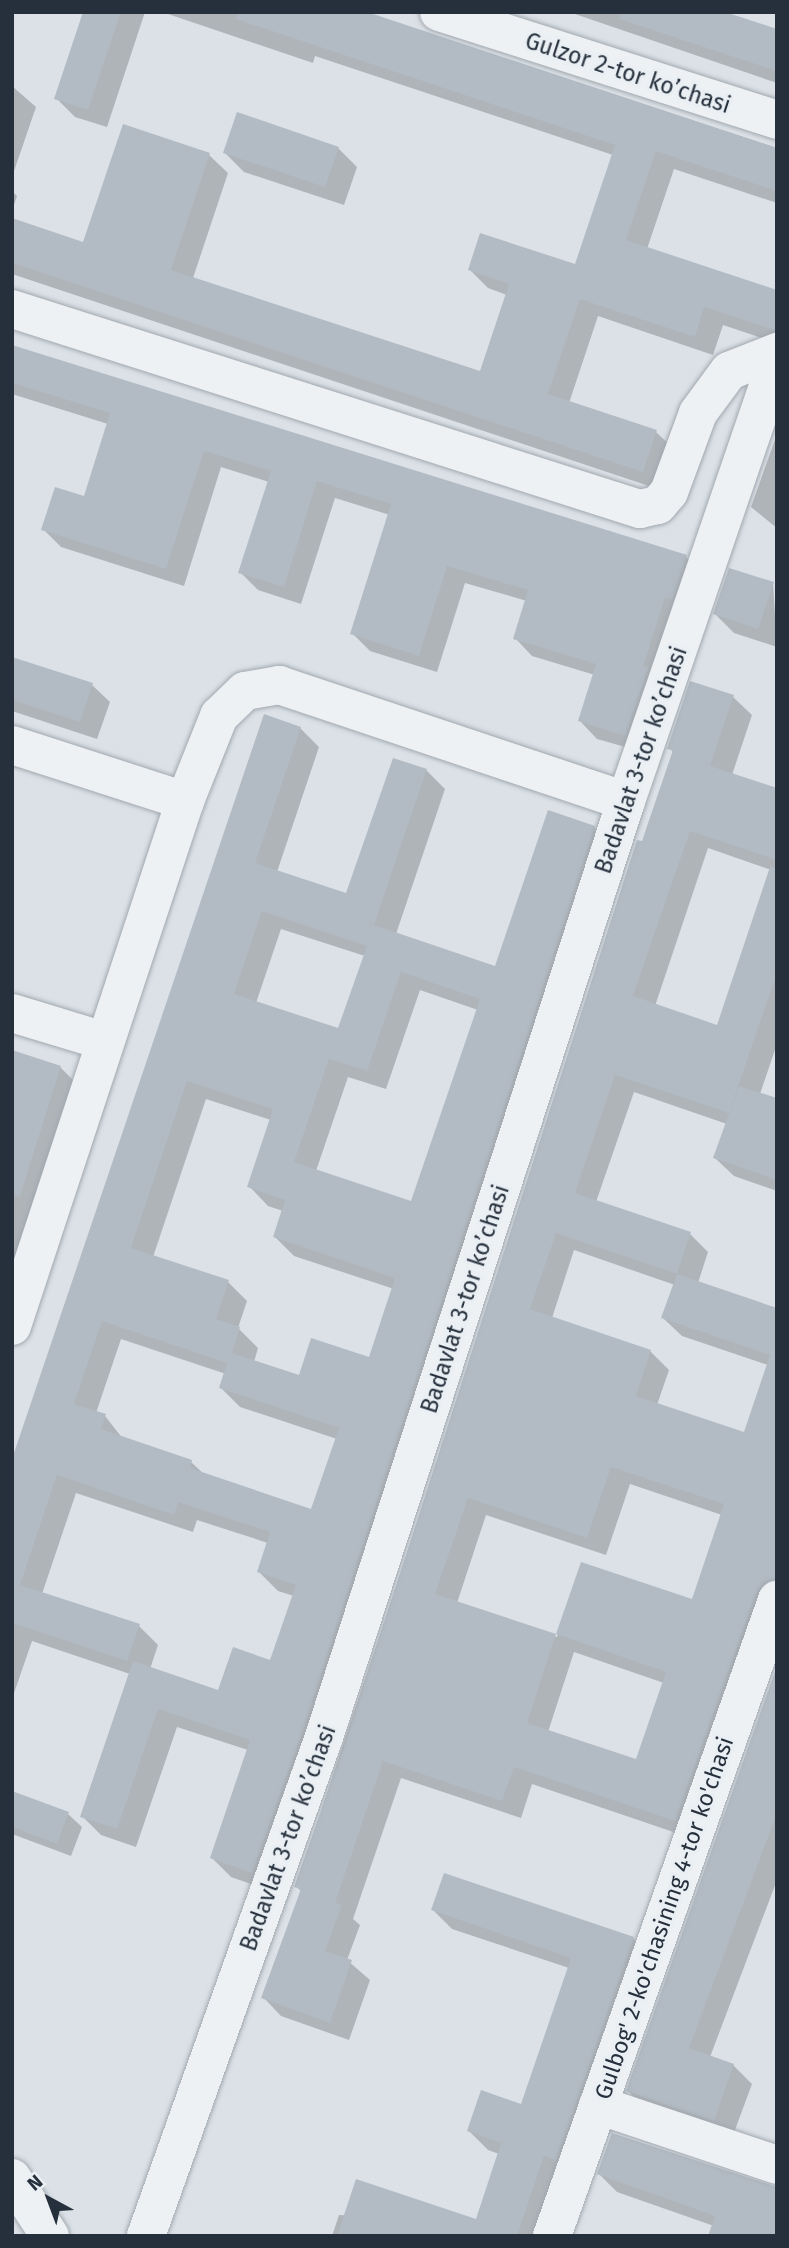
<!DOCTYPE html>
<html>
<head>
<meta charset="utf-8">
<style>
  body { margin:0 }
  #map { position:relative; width:789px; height:2248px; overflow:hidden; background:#dbe1e6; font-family:"Fira Sans",sans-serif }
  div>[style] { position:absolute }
  .shadow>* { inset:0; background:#0003 }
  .building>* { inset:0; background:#b2bac3 }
  .roads { filter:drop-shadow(0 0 2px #a1a8b0) drop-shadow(0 0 2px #a1a8b0) }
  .street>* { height:38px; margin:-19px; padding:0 19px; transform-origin:19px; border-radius:19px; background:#eef1f4 }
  span { translate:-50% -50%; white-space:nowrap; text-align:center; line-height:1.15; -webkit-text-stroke:7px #eaeff4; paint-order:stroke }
  .street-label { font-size:23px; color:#25303c }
  .frame { position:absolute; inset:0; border:14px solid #25303c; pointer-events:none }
  .north { position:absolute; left:14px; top:2164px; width:70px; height:70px; -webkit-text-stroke:5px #eaeff4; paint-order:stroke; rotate:319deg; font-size:19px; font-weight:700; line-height:28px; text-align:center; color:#25303c }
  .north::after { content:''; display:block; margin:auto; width:24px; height:32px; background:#25303c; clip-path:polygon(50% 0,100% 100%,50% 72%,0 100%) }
</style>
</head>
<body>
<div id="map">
  <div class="shadow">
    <div style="clip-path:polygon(85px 12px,145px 12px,107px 127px,75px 117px,56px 98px)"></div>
    <div style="clip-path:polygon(162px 12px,362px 12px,777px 148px,777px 203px,674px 169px,647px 249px,777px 292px,777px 343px,723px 325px,713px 355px,598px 316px,569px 403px,656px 432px,675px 450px,661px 490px,12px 274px,12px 220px,84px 244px,209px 155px,228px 173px,193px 278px,481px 373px,507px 295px,488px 288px,470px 270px,576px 266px,613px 155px,315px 56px,313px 63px)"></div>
    <div style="clip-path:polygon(569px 12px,719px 12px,777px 31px,777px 83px)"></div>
    <div style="clip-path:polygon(12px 86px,36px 107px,12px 177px)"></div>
    <div style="clip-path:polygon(338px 148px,357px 167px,344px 205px,244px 172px,225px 153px)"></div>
    <div style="clip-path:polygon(12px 191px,17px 196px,12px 211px)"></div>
    <div style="clip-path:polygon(12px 346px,686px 557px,704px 574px,643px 752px,597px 739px,580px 721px,595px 675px,532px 656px,515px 638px,527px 601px,465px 583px,437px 672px,370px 651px,352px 633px,390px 515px,335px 498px,301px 604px,258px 590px,240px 572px,269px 482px,221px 467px,184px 586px,61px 547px,43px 529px,85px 498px,108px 424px,12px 394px)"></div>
    <div style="clip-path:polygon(777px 434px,777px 528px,751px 507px)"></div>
    <div style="clip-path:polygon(773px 583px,777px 647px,734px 633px,715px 614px)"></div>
    <div style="clip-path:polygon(12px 658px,92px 685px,110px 702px,97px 739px,12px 711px)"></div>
    <div style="clip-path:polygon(evenodd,733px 697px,752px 715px,732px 775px,777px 790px,777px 1044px,760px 1094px,777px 1100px,777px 1191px,734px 1176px,715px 1158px,727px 1124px,634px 1092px,596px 1202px,690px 1234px,708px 1252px,698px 1283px,777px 1310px,777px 1608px,694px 1839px,532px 1784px,521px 1818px,401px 1778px,353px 1919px,360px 1925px,347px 1960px,370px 1980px,349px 2040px,281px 2016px,263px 1997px,302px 1892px,296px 1886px,674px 753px,669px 748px,733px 697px,708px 848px,771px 870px,718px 1027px,655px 1006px,708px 848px,733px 697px,574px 1250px,675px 1285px,663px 1318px,682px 1336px,768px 1365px,745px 1434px,657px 1405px,669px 1370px,650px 1351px,552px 1318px,574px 1250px,733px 697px,630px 1484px,722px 1515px,693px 1602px,582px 1564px,557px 1637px,457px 1603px,486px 1515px,606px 1555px,630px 1484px,733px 697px,574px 1652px,664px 1683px,637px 1762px,548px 1732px,574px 1652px)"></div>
    <div style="clip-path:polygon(evenodd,300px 728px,319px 747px,277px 872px,347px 895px,426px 770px,445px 789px,396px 934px,496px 968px,594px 827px,613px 846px,271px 1891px,231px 1877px,212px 1858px,248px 1750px,177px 1727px,136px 1847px,101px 1835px,82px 1816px,130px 1674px,32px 1641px,12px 1699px,12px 1465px,300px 728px,281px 929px,365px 956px,340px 1031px,256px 1003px,281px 929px,300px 728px,420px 990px,478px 1010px,412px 1203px,316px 1171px,348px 1077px,386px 1089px,420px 990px,300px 728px,206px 1099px,271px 1120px,249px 1186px,268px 1206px,283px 1211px,275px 1237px,294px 1256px,394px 1289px,370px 1359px,300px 1377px,254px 1362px,258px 1348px,238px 1328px,247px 1301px,228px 1282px,153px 1257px,206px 1099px,300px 728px,121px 1339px,226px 1374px,221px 1388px,240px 1407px,337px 1439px,312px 1511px,205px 1475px,191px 1462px,123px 1439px,105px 1416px,96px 1413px,121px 1339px,300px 728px,76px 1493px,193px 1532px,197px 1520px,268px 1543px,259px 1572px,278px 1591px,294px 1596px,271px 1662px,219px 1692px,150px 1669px,158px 1645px,139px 1626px,42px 1594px,76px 1493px)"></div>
    <div style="clip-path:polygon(12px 1053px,60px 1067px,79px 1086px,12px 1300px)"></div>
    <div style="clip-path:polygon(777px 1672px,777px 1880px,710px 2057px,733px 2065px,752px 2084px,732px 2138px,647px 2110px,628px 2091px)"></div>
    <div style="clip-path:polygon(12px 1793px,68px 1814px,82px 1827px,71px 1856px,12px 1834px)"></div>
    <div style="clip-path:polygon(445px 1875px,634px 1939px,653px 1958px,542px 2236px,332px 2236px,339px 2215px,477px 2222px,499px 2154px,488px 2150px,469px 2131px,522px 2106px,569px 1968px,452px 1929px,433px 1910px)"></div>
    <div style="clip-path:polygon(599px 2174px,777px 2191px,714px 2226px,617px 2192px)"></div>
  </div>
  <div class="building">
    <div style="clip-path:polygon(83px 12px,121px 12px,88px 110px,54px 99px)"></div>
    <div style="clip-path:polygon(238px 12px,367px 12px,777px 148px,777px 191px,656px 151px,626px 240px,777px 290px,777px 331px,704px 307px,695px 337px,580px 299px,548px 394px,657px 430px,643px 472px,12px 263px,12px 218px,83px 242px,123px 124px,210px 153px,171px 270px,480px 371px,509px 284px,468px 270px,480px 233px,575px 264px,615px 145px,236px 19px)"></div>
    <div style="clip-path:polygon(620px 12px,725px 12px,777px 29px,777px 71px,619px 19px)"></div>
    <div style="clip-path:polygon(237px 112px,339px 147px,325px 187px,223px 153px)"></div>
    <div style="clip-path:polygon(12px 345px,687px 555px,672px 600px,665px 598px,643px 666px,649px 667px,625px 736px,578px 721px,596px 664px,513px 639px,528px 590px,447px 566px,419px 656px,350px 634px,391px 504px,317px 481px,284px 587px,238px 573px,271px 471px,204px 451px,166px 569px,41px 530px,55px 487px,84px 496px,110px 413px,12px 383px)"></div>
    <div style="clip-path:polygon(729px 568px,774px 582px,758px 629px,713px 614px)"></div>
    <div style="clip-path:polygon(12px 657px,93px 683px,80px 722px,12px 700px)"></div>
    <div style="clip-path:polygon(evenodd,690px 681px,734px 695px,710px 766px,777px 788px,777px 860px,690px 831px,633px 996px,717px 1025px,770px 867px,777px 868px,777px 973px,729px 1113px,615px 1075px,575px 1193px,691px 1232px,677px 1274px,777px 1308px,777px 1579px,763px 1583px,756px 1593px,675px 1821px,514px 1767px,502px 1801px,383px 1761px,335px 1903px,342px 1905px,325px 1951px,352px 1960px,330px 2023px,261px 1998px,301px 1889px,294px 1887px,345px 1744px,637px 840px,642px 841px,673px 750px,667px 749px,690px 681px,556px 1233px,677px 1274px,661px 1318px,770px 1355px,744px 1432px,636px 1396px,651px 1350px,530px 1309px,556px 1233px,690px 681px,611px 1467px,724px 1504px,692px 1599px,581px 1562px,556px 1634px,435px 1594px,468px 1498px,587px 1538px,611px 1467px,690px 681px,556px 1634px,666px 1672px,636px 1759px,527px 1723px,556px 1634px)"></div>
    <div style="clip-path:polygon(evenodd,264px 714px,301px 727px,255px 863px,346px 893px,393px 758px,427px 769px,374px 925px,495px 966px,548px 810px,595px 826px,303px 1730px,252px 1873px,210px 1858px,250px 1740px,158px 1709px,117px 1829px,80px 1817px,133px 1661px,218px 1690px,233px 1647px,270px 1660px,296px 1585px,257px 1572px,270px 1532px,178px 1502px,174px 1515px,57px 1475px,20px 1585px,140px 1624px,127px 1661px,12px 1623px,12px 1459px,264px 714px,262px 911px,367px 946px,338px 1028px,234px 994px,262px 911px,264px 714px,401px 972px,480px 999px,411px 1201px,294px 1162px,329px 1059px,367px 1071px,401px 972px,264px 714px,187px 1081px,273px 1109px,247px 1187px,285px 1200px,273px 1237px,395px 1278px,369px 1357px,311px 1338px,299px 1375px,232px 1353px,240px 1327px,216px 1319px,229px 1280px,131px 1248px,187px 1081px,264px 714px,102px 1321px,227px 1363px,219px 1388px,339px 1428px,311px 1509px,190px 1468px,192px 1460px,101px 1429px,106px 1414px,74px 1404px,102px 1321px)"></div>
    <div style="clip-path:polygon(12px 1050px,61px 1066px,20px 1196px,12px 1195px)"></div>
    <div style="clip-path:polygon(739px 1086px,777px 1098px,777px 1180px,713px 1158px)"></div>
    <div style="clip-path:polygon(777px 1666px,777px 1813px,689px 2048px,734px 2064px,714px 2121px,626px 2091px)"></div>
    <div style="clip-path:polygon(12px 1791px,69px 1812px,57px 1844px,12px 1827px)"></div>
    <div style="clip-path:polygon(444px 1873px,634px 1937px,556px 2160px,544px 2156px,517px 2236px,337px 2236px,356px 2179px,476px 2219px,501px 2143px,467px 2131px,481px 2090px,521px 2104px,571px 1958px,431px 1910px)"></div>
    <div style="clip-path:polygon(612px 2133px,777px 2187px,777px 2236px,708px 2236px,715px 2216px,597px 2174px)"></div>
  </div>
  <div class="roads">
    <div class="street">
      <div style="left:439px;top:12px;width:355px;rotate:17.7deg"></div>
      <div style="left:12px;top:309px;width:659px;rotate:17.67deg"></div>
      <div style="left:640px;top:509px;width:18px;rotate:-13deg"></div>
      <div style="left:658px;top:505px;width:17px;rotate:-50deg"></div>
      <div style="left:669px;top:492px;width:84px;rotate:-69.8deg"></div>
      <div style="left:698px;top:413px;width:52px;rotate:-53.6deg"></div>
      <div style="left:729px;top:371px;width:52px;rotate:-21.6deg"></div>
      <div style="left:12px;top:745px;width:182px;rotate:17.9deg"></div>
      <div style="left:12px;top:1013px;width:96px;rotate:16.9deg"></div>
      <div style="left:12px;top:1326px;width:553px;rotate:-71.76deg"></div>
      <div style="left:185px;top:801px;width:92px;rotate:-68.2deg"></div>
      <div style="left:219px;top:716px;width:36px;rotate:-44deg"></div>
      <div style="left:245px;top:691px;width:35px;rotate:-10deg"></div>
      <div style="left:279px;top:685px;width:366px;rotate:18.5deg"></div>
      <div style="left:598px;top:2105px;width:189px;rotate:18.5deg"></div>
      <div style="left:12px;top:2178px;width:69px;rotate:56.8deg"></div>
      <div style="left:146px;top:2236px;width:530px;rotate:-70.37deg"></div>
      <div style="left:324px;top:1737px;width:984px;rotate:-72.12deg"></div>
      <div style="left:626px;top:801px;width:466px;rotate:-71.1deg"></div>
      <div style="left:552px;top:2236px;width:675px;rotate:-70.52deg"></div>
    </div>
  </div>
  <div class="street-label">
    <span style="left:628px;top:73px;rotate:18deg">Gulzor 2-tor koʼchasi</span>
    <span style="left:641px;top:760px;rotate:-71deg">Badavlat 3-tor koʼchasi</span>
    <span style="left:465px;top:1299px;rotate:-72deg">Badavlat 3-tor koʼchasi</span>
    <span style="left:288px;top:1838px;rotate:-70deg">Badavlat 3-tor koʼchasi</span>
    <span style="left:664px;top:1918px;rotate:-71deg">Gulbog' 2-ko'chasining 4-tor ko'chasi</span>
  </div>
  <div class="frame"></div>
  <div class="north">N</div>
</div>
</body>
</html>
